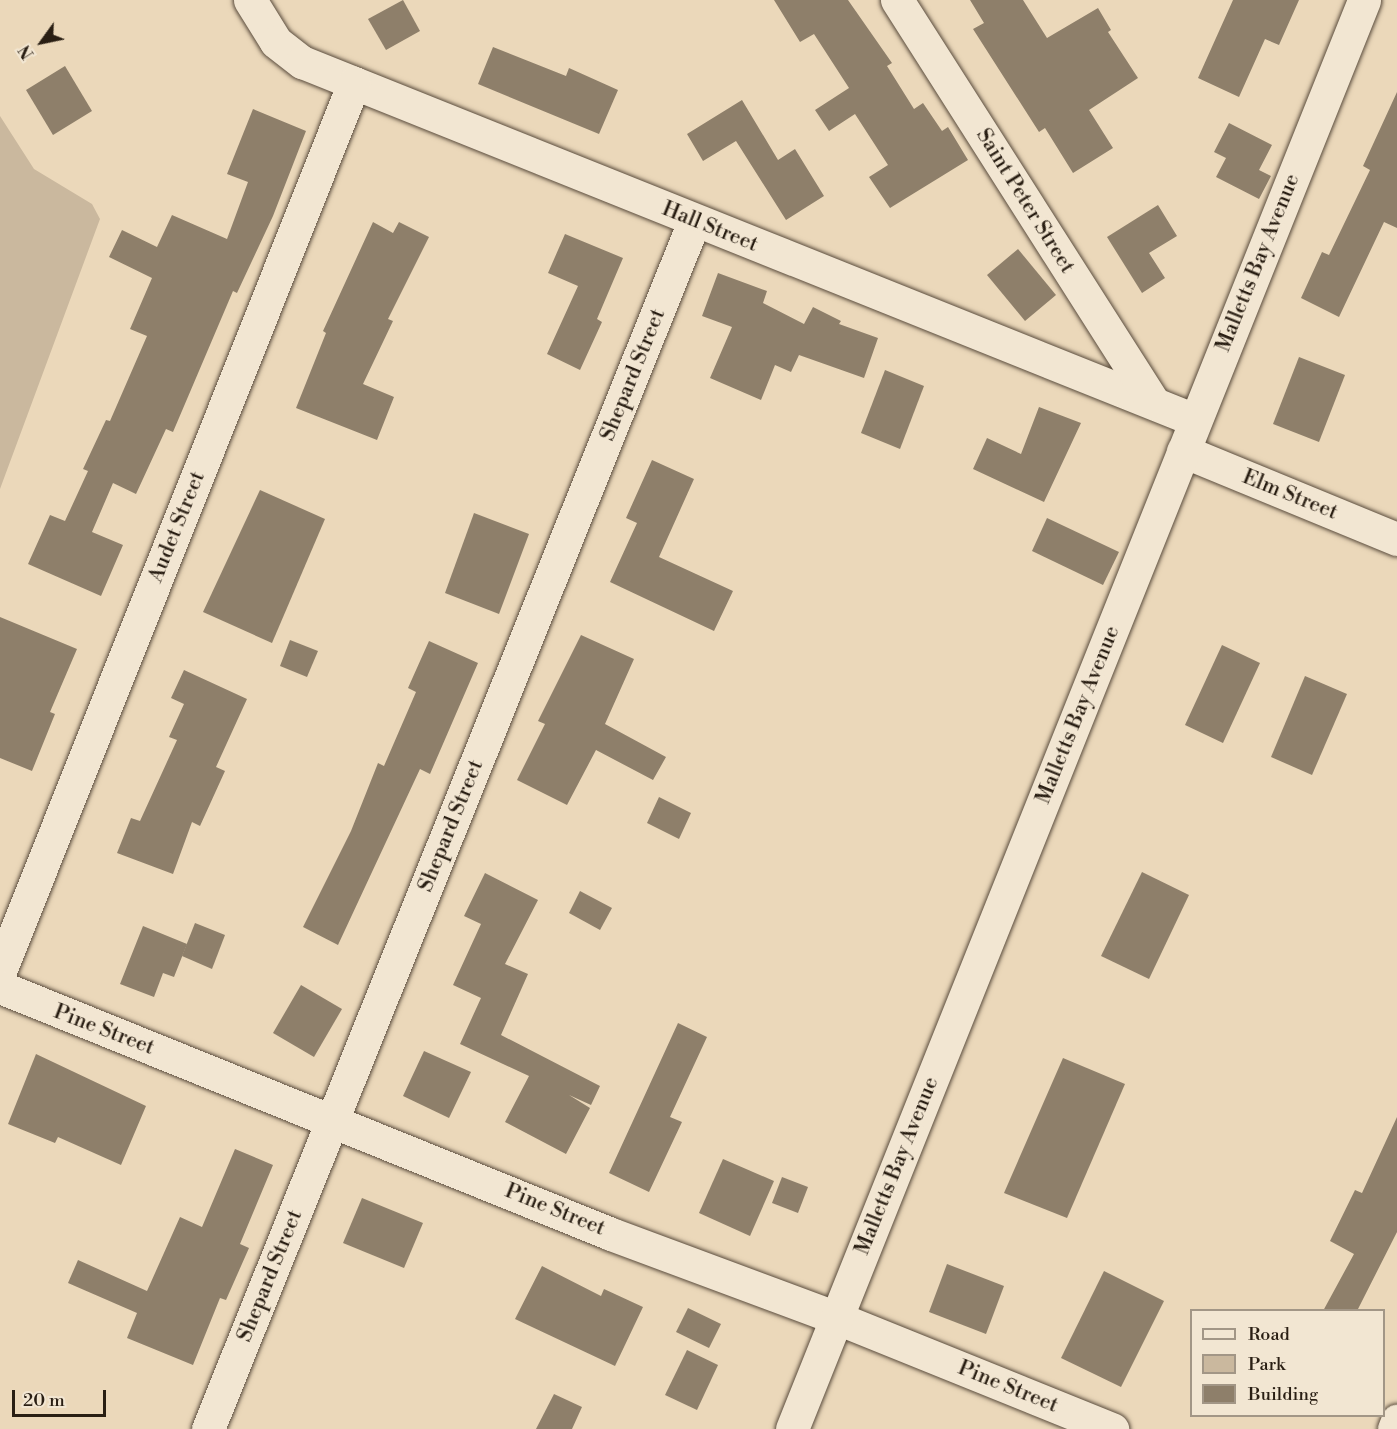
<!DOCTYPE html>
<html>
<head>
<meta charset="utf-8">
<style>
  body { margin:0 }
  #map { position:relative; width:1397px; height:1429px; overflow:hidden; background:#ebd8ba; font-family:"Libre Bodoni",serif }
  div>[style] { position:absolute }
  .green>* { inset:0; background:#cab89e }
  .building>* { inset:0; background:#8e7f6a }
  .roads { filter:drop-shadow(0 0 2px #5a4c3d) drop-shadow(0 0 2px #5a4c3d) }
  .minor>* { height:33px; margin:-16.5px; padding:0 16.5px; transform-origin:16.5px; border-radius:16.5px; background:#f2e6d2 }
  span { translate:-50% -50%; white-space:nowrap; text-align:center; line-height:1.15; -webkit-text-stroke:5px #f2e6d2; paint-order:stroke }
  .street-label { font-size:21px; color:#291e13 }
  .legend { position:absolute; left:1190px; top:1309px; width:195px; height:108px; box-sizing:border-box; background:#f2e6d2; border:2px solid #a29686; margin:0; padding:8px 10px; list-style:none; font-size:18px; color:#291e13 }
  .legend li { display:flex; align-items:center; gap:12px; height:30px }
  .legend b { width:30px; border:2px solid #a29686 }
  .north { position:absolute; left:12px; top:12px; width:60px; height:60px; -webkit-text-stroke:4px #f2e6d2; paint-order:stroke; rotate:237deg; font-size:16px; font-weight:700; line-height:24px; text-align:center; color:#291e13 }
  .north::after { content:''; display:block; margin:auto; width:21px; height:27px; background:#291e13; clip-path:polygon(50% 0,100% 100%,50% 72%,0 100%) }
  .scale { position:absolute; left:12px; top:1390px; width:94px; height:27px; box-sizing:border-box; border:3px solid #291e13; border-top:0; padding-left:8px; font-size:18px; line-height:21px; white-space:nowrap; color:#291e13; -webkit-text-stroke:4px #f2e6d2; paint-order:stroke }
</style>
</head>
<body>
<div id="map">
  <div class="green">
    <div style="clip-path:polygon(0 116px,34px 169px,92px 204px,100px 219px,0 489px)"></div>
  </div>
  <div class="building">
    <div style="clip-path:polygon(403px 0,420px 31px,386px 50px,368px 19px)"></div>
    <div style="clip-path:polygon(774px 0,848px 0,892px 63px,887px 66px,914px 109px,923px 103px,942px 131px,948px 127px,968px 160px,890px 208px,869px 177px,888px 165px,855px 114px,829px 131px,815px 110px,849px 88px,814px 34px,800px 42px)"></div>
    <div style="clip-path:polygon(970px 0,1023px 0,1047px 38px,1098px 8px,1111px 30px,1108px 32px,1138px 78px,1089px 110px,1113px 148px,1073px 173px,1045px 128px,1039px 132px,973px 29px,984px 23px)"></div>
    <div style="clip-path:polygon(1233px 0,1299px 0,1279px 45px,1265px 39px,1239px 97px,1198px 78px)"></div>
    <div style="clip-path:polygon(493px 47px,566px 76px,569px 68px,618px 90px,599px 134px,478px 84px)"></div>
    <div style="clip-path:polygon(65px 66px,92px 111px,53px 135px,26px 90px)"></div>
    <div style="clip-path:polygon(1397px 92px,1397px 228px,1384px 222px,1339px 317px,1301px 298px,1322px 252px,1329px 255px,1370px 170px,1363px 166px)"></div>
    <div style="clip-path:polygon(742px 100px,778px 160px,795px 149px,824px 196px,786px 220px,736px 141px,703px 161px,687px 134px)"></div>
    <div style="clip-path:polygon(253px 109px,306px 131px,273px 216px,237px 293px,233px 291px,173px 432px,166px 429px,136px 494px,113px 483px,92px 532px,123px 545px,101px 596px,28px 564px,50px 515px,65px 521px,88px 471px,83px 469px,106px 420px,110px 421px,147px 336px,130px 329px,152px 278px,109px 257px,122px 230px,157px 247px,172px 215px,227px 239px,248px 182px,227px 174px)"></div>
    <div style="clip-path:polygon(1229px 123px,1272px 145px,1259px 170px,1271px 176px,1259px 199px,1216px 177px,1226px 158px,1214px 152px)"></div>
    <div style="clip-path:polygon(1158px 205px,1177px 236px,1149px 253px,1165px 278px,1142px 293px,1107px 237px)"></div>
    <div style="clip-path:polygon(373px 222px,393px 233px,399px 222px,429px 237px,388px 319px,393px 321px,363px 384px,394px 397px,377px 440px,296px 408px,326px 333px,323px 331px)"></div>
    <div style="clip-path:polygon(565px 234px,623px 258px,597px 319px,602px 322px,580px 370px,547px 354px,578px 286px,548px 273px)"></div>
    <div style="clip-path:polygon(1018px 249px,1056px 295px,1025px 321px,987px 275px)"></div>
    <div style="clip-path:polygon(718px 273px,767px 291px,763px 303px,804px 324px,813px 307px,841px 321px,839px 324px,878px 338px,864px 378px,799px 355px,791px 372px,775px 365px,761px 400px,710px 378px,732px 327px,702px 316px)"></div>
    <div style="clip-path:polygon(1299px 357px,1345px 375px,1319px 442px,1273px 424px)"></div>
    <div style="clip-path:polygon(885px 370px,924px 386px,900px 449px,861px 433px)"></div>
    <div style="clip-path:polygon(1039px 407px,1081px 423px,1044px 502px,973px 469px,987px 438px,1021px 454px)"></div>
    <div style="clip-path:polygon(652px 460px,694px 479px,659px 557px,733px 591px,714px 631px,610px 582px,637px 523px,626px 518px)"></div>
    <div style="clip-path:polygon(260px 490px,325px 519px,272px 643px,203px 612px)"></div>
    <div style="clip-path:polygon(474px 513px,529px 534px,499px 614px,445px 593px)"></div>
    <div style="clip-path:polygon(1047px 518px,1119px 552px,1103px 585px,1032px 551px)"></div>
    <div style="clip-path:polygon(0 617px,77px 649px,50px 712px,55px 714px,32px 771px,0 758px)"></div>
    <div style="clip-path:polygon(581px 635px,634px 659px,605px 724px,666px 757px,653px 780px,596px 750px,567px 805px,517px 780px,545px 724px,538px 721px)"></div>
    <div style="clip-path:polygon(290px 640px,318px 651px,307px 677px,280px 666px)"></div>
    <div style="clip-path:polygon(429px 641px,478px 663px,430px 774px,420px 769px,338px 945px,303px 927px,351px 831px,378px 763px,384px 766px,416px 692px,408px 688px)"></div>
    <div style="clip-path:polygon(1222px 645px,1260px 663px,1223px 743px,1185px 725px)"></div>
    <div style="clip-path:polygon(184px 670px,247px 699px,216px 767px,225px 771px,200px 826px,192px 822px,173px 874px,117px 853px,131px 818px,140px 821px,177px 740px,169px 737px,184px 704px,171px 698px)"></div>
    <div style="clip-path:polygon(1305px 676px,1347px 694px,1312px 775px,1271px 757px)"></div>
    <div style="clip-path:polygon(659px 797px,691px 813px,679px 839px,647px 823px)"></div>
    <div style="clip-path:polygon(1142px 872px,1189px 895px,1149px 979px,1101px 956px)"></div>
    <div style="clip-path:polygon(485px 873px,538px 900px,505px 964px,528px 974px,501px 1035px,600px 1086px,591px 1105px,569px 1095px,590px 1108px,566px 1154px,505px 1122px,529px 1076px,460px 1044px,481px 998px,453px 985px,481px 924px,464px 916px)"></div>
    <div style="clip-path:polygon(580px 891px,612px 908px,600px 930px,569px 913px)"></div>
    <div style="clip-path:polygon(195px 923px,225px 935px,212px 969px,182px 956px)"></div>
    <div style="clip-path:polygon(143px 926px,187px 944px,174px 977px,163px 973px,154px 997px,120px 984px)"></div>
    <div style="clip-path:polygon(301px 985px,342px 1009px,314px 1057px,273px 1033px)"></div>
    <div style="clip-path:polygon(678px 1023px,707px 1037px,670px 1117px,682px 1122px,649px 1192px,609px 1173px)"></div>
    <div style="clip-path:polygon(424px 1051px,471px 1072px,449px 1118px,403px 1096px)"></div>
    <div style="clip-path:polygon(36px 1054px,146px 1106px,121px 1165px,58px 1137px,55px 1143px,8px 1124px)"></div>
    <div style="clip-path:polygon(1063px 1058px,1125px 1084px,1067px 1218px,1004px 1193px)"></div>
    <div style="clip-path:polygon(1397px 1117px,1397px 1232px,1357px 1311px,1323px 1311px,1354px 1254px,1330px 1241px,1355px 1190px,1362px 1193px)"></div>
    <div style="clip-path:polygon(235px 1149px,273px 1165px,240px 1244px,249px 1248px,226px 1300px,220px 1298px,193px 1365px,127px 1338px,137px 1313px,68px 1283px,78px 1260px,147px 1291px,180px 1217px,202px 1227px)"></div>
    <div style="clip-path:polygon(723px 1159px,774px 1181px,750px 1236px,699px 1213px)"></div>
    <div style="clip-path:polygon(782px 1177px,808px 1187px,798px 1213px,772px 1203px)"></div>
    <div style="clip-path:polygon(362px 1198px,423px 1223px,404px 1268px,343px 1243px)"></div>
    <div style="clip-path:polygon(947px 1264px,1004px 1286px,986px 1334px,929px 1312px)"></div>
    <div style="clip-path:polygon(542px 1266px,601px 1296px,604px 1289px,643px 1307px,615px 1366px,515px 1319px)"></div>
    <div style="clip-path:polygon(1104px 1271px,1164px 1301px,1121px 1387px,1061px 1358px)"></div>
    <div style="clip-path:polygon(688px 1308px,721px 1324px,709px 1348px,676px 1332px)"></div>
    <div style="clip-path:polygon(687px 1350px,718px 1365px,697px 1410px,665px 1395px)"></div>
    <div style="clip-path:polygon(554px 1394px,582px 1407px,572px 1429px,536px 1429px)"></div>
  </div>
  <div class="roads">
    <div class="minor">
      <div style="left:250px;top:0;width:49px;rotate:58.2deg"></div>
      <div style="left:276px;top:42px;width:33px;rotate:38deg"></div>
      <div style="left:302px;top:62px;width:962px;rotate:21.85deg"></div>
      <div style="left:897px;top:0;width:475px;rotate:57.5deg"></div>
      <div style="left:1183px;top:451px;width:231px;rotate:22.4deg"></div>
      <div style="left:0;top:971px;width:956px;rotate:-68.27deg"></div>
      <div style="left:0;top:987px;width:659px;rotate:22.01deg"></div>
      <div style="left:611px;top:1234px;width:241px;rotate:20.4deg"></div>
      <div style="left:837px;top:1318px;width:297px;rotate:22deg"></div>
      <div style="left:208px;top:1429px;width:1302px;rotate:-68.08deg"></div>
      <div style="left:792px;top:1429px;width:1539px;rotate:-68.18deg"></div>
      <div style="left:1394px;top:1429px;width:9px;rotate:-69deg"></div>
    </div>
  </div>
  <div class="street-label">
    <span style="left:1025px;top:201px;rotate:58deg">Saint Peter Street</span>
    <span style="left:710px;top:227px;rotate:22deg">Hall Street</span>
    <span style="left:1258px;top:263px;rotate:-68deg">Malletts Bay Avenue</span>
    <span style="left:633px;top:375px;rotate:-68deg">Shepard Street</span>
    <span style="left:1290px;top:495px;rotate:22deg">Elm Street</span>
    <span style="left:177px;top:527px;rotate:-68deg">Audet Street</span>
    <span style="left:1078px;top:715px;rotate:-68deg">Malletts Bay Avenue</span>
    <span style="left:451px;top:826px;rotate:-68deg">Shepard Street</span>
    <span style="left:104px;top:1030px;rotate:21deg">Pine Street</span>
    <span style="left:897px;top:1166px;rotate:-68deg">Malletts Bay Avenue</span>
    <span style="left:555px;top:1210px;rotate:22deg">Pine Street</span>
    <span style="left:270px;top:1276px;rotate:-68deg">Shepard Street</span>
    <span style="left:1008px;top:1387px;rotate:22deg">Pine Street</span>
  </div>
  <ul class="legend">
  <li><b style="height:8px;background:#f2e6d2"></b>Road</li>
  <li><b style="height:16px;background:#cab89e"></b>Park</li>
  <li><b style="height:16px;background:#8e7f6a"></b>Building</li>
  </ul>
  <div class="north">N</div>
  <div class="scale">20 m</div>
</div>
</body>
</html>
